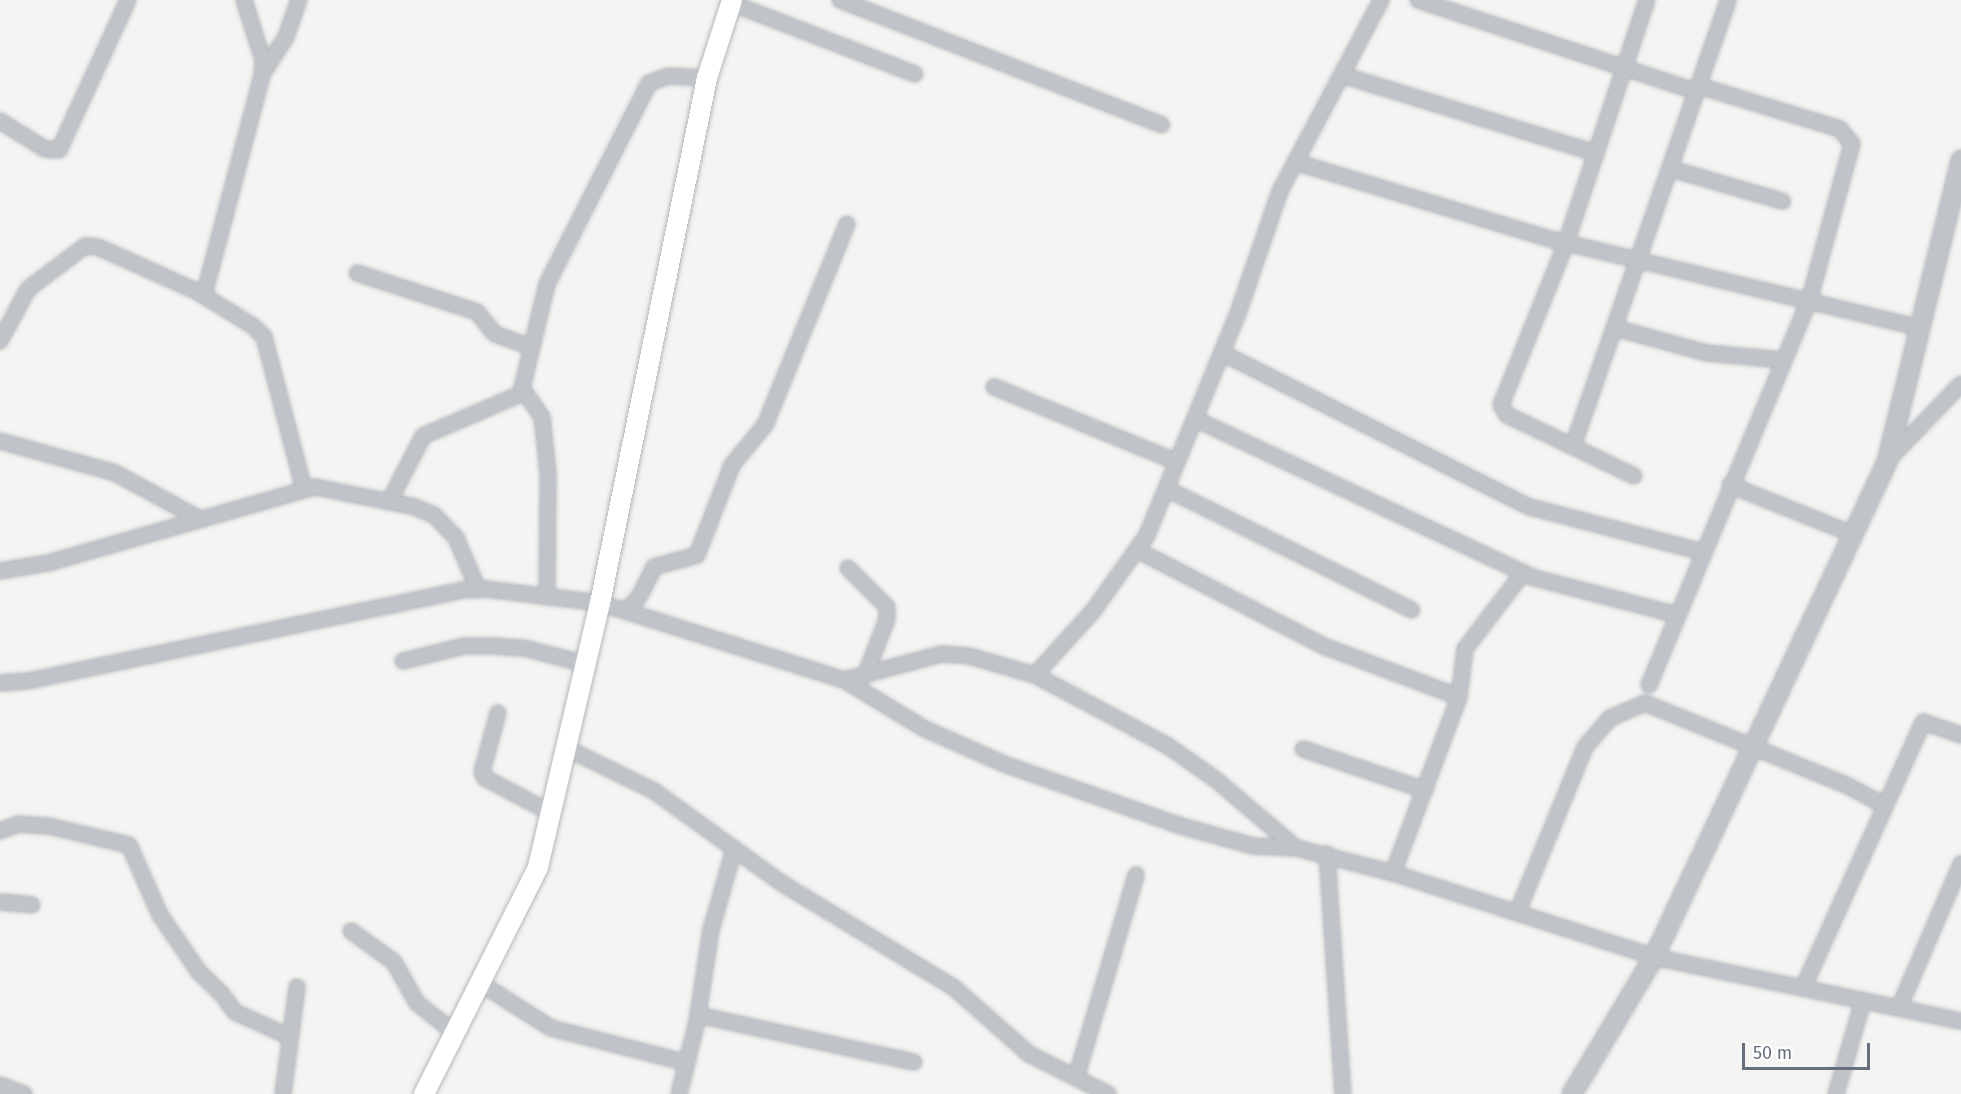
<!DOCTYPE html>
<html>
<head>
<meta charset="utf-8">
<style>
  body { margin:0 }
  #map { position:relative; width:1961px; height:1094px; overflow:hidden; background:#f4f5f2; font-family:"Fira Sans",sans-serif }
  div>[style] { position:absolute }
  .roads { filter:drop-shadow(0 0 2px #b3b6bb) drop-shadow(0 0 2px #b3b6bb) }
  .minor>* { height:14px; margin:-7px; padding:0 7px; transform-origin:7px; border-radius:7px; background:#c0c3c7 }
  .tertiary>* { height:18px; margin:-9px; padding:0 9px; transform-origin:9px; border-radius:9px; background:#c0c3c7 }
  .secondary>* { height:20px; margin:-10px; padding:0 10px; transform-origin:10px; border-radius:10px; background:#fff }
  span { translate:-50% -50%; white-space:nowrap; text-align:center; line-height:1.15; -webkit-text-stroke:6px #fff; paint-order:stroke }
  .scale { position:absolute; left:1742px; top:1043px; width:128px; height:27px; box-sizing:border-box; border:3px solid #666f80; border-top:0; padding-left:8px; font-size:18px; line-height:21px; white-space:nowrap; color:#666f80; -webkit-text-stroke:4px #fff; paint-order:stroke }
</style>
</head>
<body>
<div id="map">
  <div class="roads">
    <div class="minor">
      <div style="left:840px;top:0;width:345px;rotate:21.2deg"></div>
      <div style="left:1418px;top:0;width:294px;rotate:18.2deg"></div>
      <div style="left:731px;top:3px;width:197px;rotate:21.1deg"></div>
      <div style="left:263px;top:73px;width:43px;rotate:-57.4deg"></div>
      <div style="left:286px;top:37px;width:39px;rotate:-71deg"></div>
      <div style="left:1342px;top:75px;width:266px;rotate:17.1deg"></div>
      <div style="left:0;top:121px;width:53px;rotate:31.9deg"></div>
      <div style="left:45px;top:149px;width:14px;rotate:4deg"></div>
      <div style="left:59px;top:150px;width:165px;rotate:-65.3deg"></div>
      <div style="left:1295px;top:162px;width:266px;rotate:16.8deg"></div>
      <div style="left:1550px;top:239px;width:381px;rotate:13.5deg"></div>
      <div style="left:1671px;top:169px;width:116px;rotate:16.1deg"></div>
      <div style="left:357px;top:273px;width:126px;rotate:18deg"></div>
      <div style="left:477px;top:312px;width:28px;rotate:51deg"></div>
      <div style="left:495px;top:334px;width:38px;rotate:20deg"></div>
      <div style="left:204px;top:295px;width:227px;rotate:-75.2deg"></div>
      <div style="left:262px;top:76px;width:16px;rotate:-86deg"></div>
      <div style="left:263px;top:60px;width:63px;rotate:-107.6deg"></div>
      <div style="left:1615px;top:328px;width:95px;rotate:15.2deg"></div>
      <div style="left:1707px;top:353px;width:77px;rotate:5.2deg"></div>
      <div style="left:0;top:341px;width:59px;rotate:-61.7deg"></div>
      <div style="left:28px;top:289px;width:71px;rotate:-37deg"></div>
      <div style="left:85px;top:246px;width:13px;rotate:4deg"></div>
      <div style="left:98px;top:247px;width:107px;rotate:24.2deg"></div>
      <div style="left:196px;top:291px;width:67px;rotate:31.6deg"></div>
      <div style="left:253px;top:326px;width:16px;rotate:45deg"></div>
      <div style="left:264px;top:337px;width:157px;rotate:75.3deg"></div>
      <div style="left:1222px;top:353px;width:344px;rotate:26.6deg"></div>
      <div style="left:1530px;top:507px;width:179px;rotate:14.6deg"></div>
      <div style="left:994px;top:387px;width:198px;rotate:22.3deg"></div>
      <div style="left:1195px;top:419px;width:375px;rotate:25.1deg"></div>
      <div style="left:1535px;top:578px;width:147px;rotate:14.6deg"></div>
      <div style="left:0;top:441px;width:119px;rotate:15.5deg"></div>
      <div style="left:115px;top:473px;width:97px;rotate:28.4deg"></div>
      <div style="left:1573px;top:446px;width:472px;rotate:-70.8deg"></div>
      <div style="left:1888px;top:460px;width:105px;rotate:-46.2deg"></div>
      <div style="left:1634px;top:476px;width:141px;rotate:-154.3deg"></div>
      <div style="left:1507px;top:415px;width:12px;rotate:-121deg"></div>
      <div style="left:1501px;top:405px;width:175px;rotate:-68.1deg"></div>
      <div style="left:1566px;top:243px;width:256px;rotate:-71.6deg"></div>
      <div style="left:1730px;top:485px;width:131px;rotate:21.9deg"></div>
      <div style="left:1167px;top:489px;width:273px;rotate:26.3deg"></div>
      <div style="left:389px;top:502px;width:74px;rotate:-62.7deg"></div>
      <div style="left:423px;top:436px;width:111px;rotate:-23.3deg"></div>
      <div style="left:1137px;top:550px;width:212px;rotate:27.2deg"></div>
      <div style="left:1326px;top:647px;width:142px;rotate:20.6deg"></div>
      <div style="left:848px;top:568px;width:55px;rotate:45deg"></div>
      <div style="left:887px;top:607px;width:12px;rotate:90deg"></div>
      <div style="left:887px;top:619px;width:61px;rotate:111.1deg"></div>
      <div style="left:0;top:571px;width:49px;rotate:-9.5deg"></div>
      <div style="left:48px;top:563px;width:278px;rotate:-15.9deg"></div>
      <div style="left:315px;top:487px;width:102px;rotate:11.3deg"></div>
      <div style="left:415px;top:507px;width:21px;rotate:23deg"></div>
      <div style="left:434px;top:515px;width:32px;rotate:46deg"></div>
      <div style="left:456px;top:538px;width:56px;rotate:66.7deg"></div>
      <div style="left:547px;top:597px;width:124px;rotate:-89.5deg"></div>
      <div style="left:548px;top:473px;width:56px;rotate:-96.1deg"></div>
      <div style="left:542px;top:417px;width:35px;rotate:-125deg"></div>
      <div style="left:522px;top:388px;width:107px;rotate:-76.5deg"></div>
      <div style="left:547px;top:284px;width:225px;rotate:-63.1deg"></div>
      <div style="left:649px;top:83px;width:20px;rotate:-20deg"></div>
      <div style="left:668px;top:76px;width:39px;rotate:3deg"></div>
      <div style="left:626px;top:611px;width:19px;rotate:-47deg"></div>
      <div style="left:639px;top:597px;width:34px;rotate:-63deg"></div>
      <div style="left:654px;top:567px;width:45px;rotate:-15.6deg"></div>
      <div style="left:697px;top:555px;width:97px;rotate:-68.7deg"></div>
      <div style="left:732px;top:465px;width:52px;rotate:-50.5deg"></div>
      <div style="left:765px;top:425px;width:217px;rotate:-67.8deg"></div>
      <div style="left:403px;top:661px;width:63px;rotate:-13.8deg"></div>
      <div style="left:464px;top:646px;width:29px"></div>
      <div style="left:493px;top:646px;width:31px;rotate:4deg"></div>
      <div style="left:524px;top:648px;width:64px;rotate:14.5deg"></div>
      <div style="left:1035px;top:675px;width:86px;rotate:-47.8deg"></div>
      <div style="left:1093px;top:611px;width:93px;rotate:-54.6deg"></div>
      <div style="left:1147px;top:535px;width:240px;rotate:-67.7deg"></div>
      <div style="left:1238px;top:313px;width:129px;rotate:-71deg"></div>
      <div style="left:1280px;top:191px;width:216px;rotate:-62.1deg"></div>
      <div style="left:844px;top:680px;width:95px;rotate:31.2deg"></div>
      <div style="left:925px;top:729px;width:86px;rotate:23.9deg"></div>
      <div style="left:1004px;top:764px;width:188px;rotate:19.3deg"></div>
      <div style="left:1181px;top:826px;width:75px;rotate:15.5deg"></div>
      <div style="left:1253px;top:846px;width:43px;rotate:2.7deg"></div>
      <div style="left:0;top:683px;width:28px;rotate:-4deg"></div>
      <div style="left:28px;top:681px;width:443px;rotate:-11.8deg"></div>
      <div style="left:462px;top:590px;width:23px;rotate:-2deg"></div>
      <div style="left:485px;top:589px;width:116px;rotate:6.9deg"></div>
      <div style="left:600px;top:603px;width:256px;rotate:17.5deg"></div>
      <div style="left:844px;top:680px;width:101px;rotate:-14.9deg"></div>
      <div style="left:942px;top:654px;width:27px;rotate:4deg"></div>
      <div style="left:969px;top:656px;width:69px;rotate:16.1deg"></div>
      <div style="left:1035px;top:675px;width:151px;rotate:28.1deg"></div>
      <div style="left:1168px;top:746px;width:57px;rotate:35.1deg"></div>
      <div style="left:1215px;top:779px;width:106px;rotate:40.4deg"></div>
      <div style="left:1296px;top:848px;width:100px;rotate:14.5deg"></div>
      <div style="left:1393px;top:873px;width:274px;rotate:17.8deg"></div>
      <div style="left:1654px;top:957px;width:314px;rotate:11.8deg"></div>
      <div style="left:1649px;top:685px;width:416px;rotate:-67.4deg"></div>
      <div style="left:1809px;top:301px;width:163px;rotate:-74.7deg"></div>
      <div style="left:1852px;top:144px;width:19px;rotate:-129deg"></div>
      <div style="left:1840px;top:129px;width:147px;rotate:-163deg"></div>
      <div style="left:498px;top:713px;width:61px;rotate:105.2deg"></div>
      <div style="left:482px;top:772px;width:7px;rotate:63deg"></div>
      <div style="left:485px;top:778px;width:75px;rotate:27.9deg"></div>
      <div style="left:566px;top:748px;width:98px;rotate:26deg"></div>
      <div style="left:654px;top:791px;width:159px;rotate:35.8deg"></div>
      <div style="left:783px;top:884px;width:199px;rotate:31.2deg"></div>
      <div style="left:953px;top:987px;width:101px;rotate:41.4deg"></div>
      <div style="left:1029px;top:1054px;width:89px;rotate:26.9deg"></div>
      <div style="left:1303px;top:749px;width:129px;rotate:18.6deg"></div>
      <div style="left:0;top:831px;width:19px;rotate:-21deg"></div>
      <div style="left:18px;top:824px;width:31px;rotate:4deg"></div>
      <div style="left:49px;top:826px;width:82px;rotate:13.4deg"></div>
      <div style="left:129px;top:845px;width:77px;rotate:66.1deg"></div>
      <div style="left:160px;top:915px;width:69px;rotate:55.6deg"></div>
      <div style="left:199px;top:972px;width:30px;rotate:44deg"></div>
      <div style="left:221px;top:993px;width:24px;rotate:54deg"></div>
      <div style="left:235px;top:1012px;width:60px;rotate:24.4deg"></div>
      <div style="left:1327px;top:854px;width:241px;rotate:86.2deg"></div>
      <div style="left:1393px;top:873px;width:188px;rotate:-69.4deg"></div>
      <div style="left:1459px;top:697px;width:48px;rotate:-82.9deg"></div>
      <div style="left:1465px;top:649px;width:96px;rotate:-52.7deg"></div>
      <div style="left:0;top:902px;width:32px;rotate:5deg"></div>
      <div style="left:1517px;top:913px;width:179px;rotate:-67.7deg"></div>
      <div style="left:1585px;top:747px;width:38px;rotate:-49deg"></div>
      <div style="left:1610px;top:718px;width:38px;rotate:-23deg"></div>
      <div style="left:1645px;top:703px;width:217px;rotate:22.2deg"></div>
      <div style="left:1846px;top:785px;width:43px;rotate:27.8deg"></div>
      <div style="left:351px;top:931px;width:53px;rotate:35.8deg"></div>
      <div style="left:394px;top:962px;width:47px;rotate:60.7deg"></div>
      <div style="left:417px;top:1003px;width:48px;rotate:38.3deg"></div>
      <div style="left:480px;top:983px;width:84px;rotate:32.4deg"></div>
      <div style="left:551px;top:1028px;width:140px;rotate:14.4deg"></div>
      <div style="left:1803px;top:988px;width:292px;rotate:-65.7deg"></div>
      <div style="left:1923px;top:722px;width:40px;rotate:18.9deg"></div>
      <div style="left:1899px;top:1008px;width:157px;rotate:-66.7deg"></div>
      <div style="left:698px;top:1015px;width:221px;rotate:12.3deg"></div>
      <div style="left:1076px;top:1078px;width:212px;rotate:-73.5deg"></div>
      <div style="left:0;top:1085px;width:26px;rotate:21deg"></div>
      <div style="left:283px;top:1094px;width:108px;rotate:-82.5deg"></div>
      <div style="left:679px;top:1094px;width:75px;rotate:-76.1deg"></div>
      <div style="left:697px;top:1021px;width:92px;rotate:-81.3deg"></div>
      <div style="left:711px;top:930px;width:84px;rotate:-74.1deg"></div>
      <div style="left:1836px;top:1094px;width:97px;rotate:-73.8deg"></div>
    </div>
    <div class="tertiary">
      <div style="left:1572px;top:1094px;width:160px;rotate:-59.1deg"></div>
      <div style="left:1654px;top:957px;width:547px;rotate:-64.79deg"></div>
      <div style="left:1887px;top:462px;width:311px;rotate:-76.2deg"></div>
    </div>
    <div class="secondary">
      <div style="left:424px;top:1094px;width:254px;rotate:-63.3deg"></div>
      <div style="left:538px;top:867px;width:271px;rotate:-76.8deg"></div>
      <div style="left:600px;top:603px;width:536px;rotate:-78.48deg"></div>
      <div style="left:707px;top:78px;width:82px;rotate:-72.2deg"></div>
    </div>
  </div>
  <div class="scale">50 m</div>
</div>
</body>
</html>
